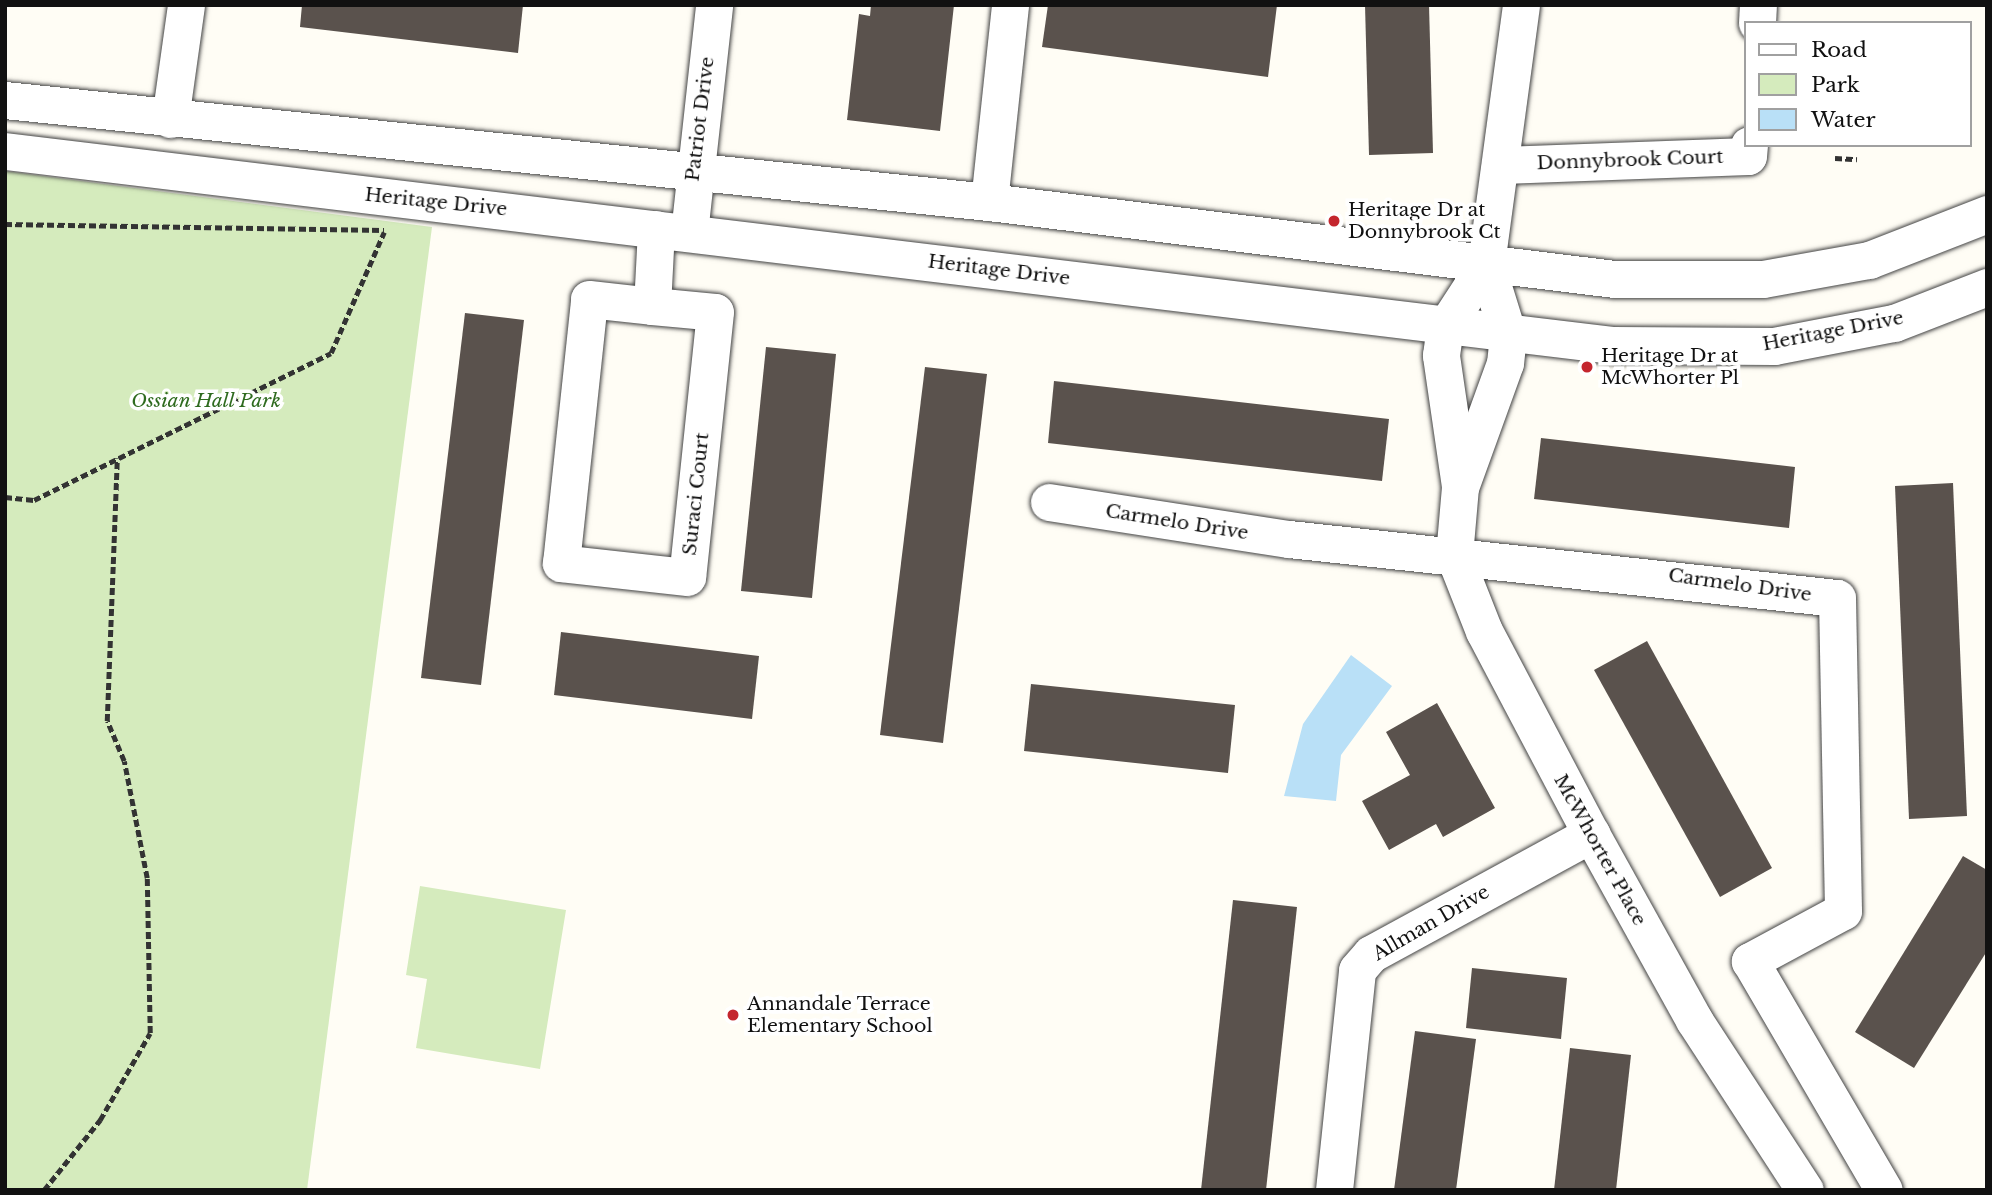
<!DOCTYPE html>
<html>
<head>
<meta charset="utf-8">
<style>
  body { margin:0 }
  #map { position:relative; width:1992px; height:1195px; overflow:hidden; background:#fffdf5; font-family:"Libre Baskerville",serif }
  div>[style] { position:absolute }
  .green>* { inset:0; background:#d5ebbd }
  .water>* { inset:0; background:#b9e0f7 }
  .building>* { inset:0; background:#5a524d }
  .path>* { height:4.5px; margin-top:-2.25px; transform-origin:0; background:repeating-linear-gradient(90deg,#333 0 7px,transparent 0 10.5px) }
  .roads { filter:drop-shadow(0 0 2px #444) drop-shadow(0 0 2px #444) }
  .minor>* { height:37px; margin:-18.5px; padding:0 18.5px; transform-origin:18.5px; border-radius:18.5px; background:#fff }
  .dots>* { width:19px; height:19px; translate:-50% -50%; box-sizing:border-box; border:4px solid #fff; border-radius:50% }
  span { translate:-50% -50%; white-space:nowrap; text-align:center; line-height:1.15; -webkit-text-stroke:7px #fff; paint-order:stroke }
  .street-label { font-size:19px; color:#111 }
  .poi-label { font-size:19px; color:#111 }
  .left { translate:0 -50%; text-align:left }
  .park-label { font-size:19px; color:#2f6b1f; font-style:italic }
  .frame { position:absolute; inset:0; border:7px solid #111; pointer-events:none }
  .legend { position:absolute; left:1744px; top:21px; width:228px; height:126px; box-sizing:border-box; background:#fff; border:2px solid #a0a0a0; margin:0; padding:9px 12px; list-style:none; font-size:21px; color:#111 }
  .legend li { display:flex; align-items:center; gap:14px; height:35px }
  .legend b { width:35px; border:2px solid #a0a0a0 }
</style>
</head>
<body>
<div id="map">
  <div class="green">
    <div style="clip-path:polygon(5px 171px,432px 227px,307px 1190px,5px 1190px)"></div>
    <div style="clip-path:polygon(420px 886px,566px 910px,540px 1069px,416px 1048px,427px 979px,406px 975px)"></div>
  </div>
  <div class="water">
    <div style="clip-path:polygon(1351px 655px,1392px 686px,1341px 755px,1336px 801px,1284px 796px,1303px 724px)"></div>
  </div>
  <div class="building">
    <div style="clip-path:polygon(302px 5px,523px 5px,518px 53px,300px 27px)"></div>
    <div style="clip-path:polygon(871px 5px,954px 5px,940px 131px,847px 120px,859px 14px,870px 16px)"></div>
    <div style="clip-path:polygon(1048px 5px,1277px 5px,1268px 77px,1042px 47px)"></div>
    <div style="clip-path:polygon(1365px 5px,1429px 5px,1433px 153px,1369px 155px)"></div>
    <div style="clip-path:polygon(465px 313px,524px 320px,481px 685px,421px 678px)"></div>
    <div style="clip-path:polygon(766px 347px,836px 354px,812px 598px,741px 591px)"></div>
    <div style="clip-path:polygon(925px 367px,987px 374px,943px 743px,880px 735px)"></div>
    <div style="clip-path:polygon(1054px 381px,1389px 419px,1382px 481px,1048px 443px)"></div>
    <div style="clip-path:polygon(1541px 438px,1795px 467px,1789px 528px,1534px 499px)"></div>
    <div style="clip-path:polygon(1953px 483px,1967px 816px,1909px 819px,1895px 486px)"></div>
    <div style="clip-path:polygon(561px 632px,759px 656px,752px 719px,554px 695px)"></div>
    <div style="clip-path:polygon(1647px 641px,1772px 868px,1720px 897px,1594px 670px)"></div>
    <div style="clip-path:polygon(1031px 684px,1235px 705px,1228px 773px,1024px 751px)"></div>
    <div style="clip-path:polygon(1437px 703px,1495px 808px,1443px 837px,1436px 824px,1389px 850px,1362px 801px,1410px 775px,1386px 732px)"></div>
    <div style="clip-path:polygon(1963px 856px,1987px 870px,1987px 951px,1914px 1068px,1855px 1032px)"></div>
    <div style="clip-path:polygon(1233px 900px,1297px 907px,1266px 1190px,1201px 1190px)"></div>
    <div style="clip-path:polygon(1472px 968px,1567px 978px,1561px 1039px,1466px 1028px)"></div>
    <div style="clip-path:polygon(1415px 1031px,1476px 1039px,1456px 1190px,1394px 1190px)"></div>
    <div style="clip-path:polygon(1570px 1048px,1631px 1055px,1616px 1190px,1554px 1190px)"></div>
  </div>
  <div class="path">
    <div style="left:1835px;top:158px;width:22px;rotate:3deg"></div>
    <div style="left:5px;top:224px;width:379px;rotate:0.9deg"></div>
    <div style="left:5px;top:497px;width:29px;rotate:6deg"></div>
    <div style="left:34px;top:500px;width:331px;rotate:-26.3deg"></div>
    <div style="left:331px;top:353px;width:132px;rotate:-66.3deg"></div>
    <div style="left:44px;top:1190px;width:90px;rotate:-51.3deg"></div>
    <div style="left:100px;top:1120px;width:100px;rotate:-60.1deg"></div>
    <div style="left:150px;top:1033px;width:155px;rotate:-91.1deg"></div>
    <div style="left:147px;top:878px;width:119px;rotate:-101.1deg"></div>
    <div style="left:124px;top:761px;width:43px;rotate:-113deg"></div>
    <div style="left:107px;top:721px;width:263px;rotate:-87.8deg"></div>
  </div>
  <div class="roads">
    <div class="minor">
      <div style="left:1757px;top:23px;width:18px;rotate:-87deg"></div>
      <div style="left:5px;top:100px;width:989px;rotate:5.92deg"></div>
      <div style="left:989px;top:202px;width:630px;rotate:7.02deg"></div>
      <div style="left:1614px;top:279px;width:149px"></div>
      <div style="left:1763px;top:279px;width:108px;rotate:-10.2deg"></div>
      <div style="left:1869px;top:260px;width:127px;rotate:-21.3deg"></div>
      <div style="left:170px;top:119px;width:115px;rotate:-82deg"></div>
      <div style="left:5px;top:151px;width:1620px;rotate:6.88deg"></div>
      <div style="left:1613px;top:345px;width:161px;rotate:0.4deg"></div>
      <div style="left:1774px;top:346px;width:122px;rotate:-10.9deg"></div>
      <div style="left:1894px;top:323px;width:100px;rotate:-21.2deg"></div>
      <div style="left:1502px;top:165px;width:246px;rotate:-2.1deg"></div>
      <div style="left:1748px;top:156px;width:11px;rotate:-85deg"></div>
      <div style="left:989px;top:202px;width:198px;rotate:-83.9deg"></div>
      <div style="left:689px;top:233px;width:229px;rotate:-83.7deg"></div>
      <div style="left:1486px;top:264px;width:74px;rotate:72.8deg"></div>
      <div style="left:1508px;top:335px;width:28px;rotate:96deg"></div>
      <div style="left:1505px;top:363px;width:132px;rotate:109.9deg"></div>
      <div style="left:1460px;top:487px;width:68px;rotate:95deg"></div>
      <div style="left:1454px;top:555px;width:82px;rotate:68.5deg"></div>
      <div style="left:1484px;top:631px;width:229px;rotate:62.2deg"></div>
      <div style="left:1591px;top:834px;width:213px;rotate:61deg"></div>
      <div style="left:1694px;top:1020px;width:203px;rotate:56.9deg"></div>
      <div style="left:652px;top:306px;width:63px;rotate:5.4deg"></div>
      <div style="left:715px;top:312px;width:266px;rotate:96deg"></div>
      <div style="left:687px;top:577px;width:127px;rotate:-173.7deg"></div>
      <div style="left:561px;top:563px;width:265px;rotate:-83.9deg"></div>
      <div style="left:589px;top:299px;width:63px;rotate:6.3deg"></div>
      <div style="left:652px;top:306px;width:77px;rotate:-87deg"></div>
      <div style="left:1460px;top:486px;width:132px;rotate:-98.3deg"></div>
      <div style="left:1441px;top:355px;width:28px;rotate:-82deg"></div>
      <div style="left:1445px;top:327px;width:75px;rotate:-56.9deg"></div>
      <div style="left:1486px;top:264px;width:261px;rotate:-82.3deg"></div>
      <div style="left:1049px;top:502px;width:243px;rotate:8.8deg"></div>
      <div style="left:1289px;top:539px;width:551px;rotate:6.15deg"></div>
      <div style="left:1837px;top:598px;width:313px;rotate:88.9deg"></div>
      <div style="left:1843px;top:911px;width:106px;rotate:151.7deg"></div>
      <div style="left:1750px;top:961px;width:265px;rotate:59.7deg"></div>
      <div style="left:1334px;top:1190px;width:221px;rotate:-84deg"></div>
      <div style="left:1357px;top:970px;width:21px;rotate:-49deg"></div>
      <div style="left:1371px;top:954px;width:251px;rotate:-28.6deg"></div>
    </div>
  </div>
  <div class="dots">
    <div style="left:1334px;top:221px;background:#c4262e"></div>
    <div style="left:1587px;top:367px;background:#c4262e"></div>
    <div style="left:733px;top:1015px;background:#c4262e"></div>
  </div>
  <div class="street-label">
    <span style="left:700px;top:119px;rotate:-83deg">Patriot Drive</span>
    <span style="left:1630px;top:160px;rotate:-2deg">Donnybrook Court</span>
    <span style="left:436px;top:202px;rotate:6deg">Heritage Drive</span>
    <span style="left:999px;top:270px;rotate:7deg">Heritage Drive</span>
    <span style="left:1833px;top:331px;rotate:-11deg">Heritage Drive</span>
    <span style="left:696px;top:494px;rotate:-84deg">Suraci Court</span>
    <span style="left:1177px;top:522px;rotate:9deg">Carmelo Drive</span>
    <span style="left:1740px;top:585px;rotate:8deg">Carmelo Drive</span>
    <span style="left:1600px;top:850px;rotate:61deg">McWhorter Place</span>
    <span style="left:1431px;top:923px;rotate:-30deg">Allman Drive</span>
  </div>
  <div class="poi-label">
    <span class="left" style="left:1348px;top:221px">Heritage Dr at<br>Donnybrook Ct</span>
    <span class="left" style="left:1601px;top:367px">Heritage Dr at<br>McWhorter Pl</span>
    <span class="left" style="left:747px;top:1015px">Annandale Terrace<br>Elementary School</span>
  </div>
  <div class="park-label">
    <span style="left:206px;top:401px">Ossian Hall Park</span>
  </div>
  <div class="frame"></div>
  <ul class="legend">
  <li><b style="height:9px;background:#fff"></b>Road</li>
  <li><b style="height:19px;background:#d5ebbd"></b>Park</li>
  <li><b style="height:19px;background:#b9e0f7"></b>Water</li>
  </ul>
</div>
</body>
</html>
